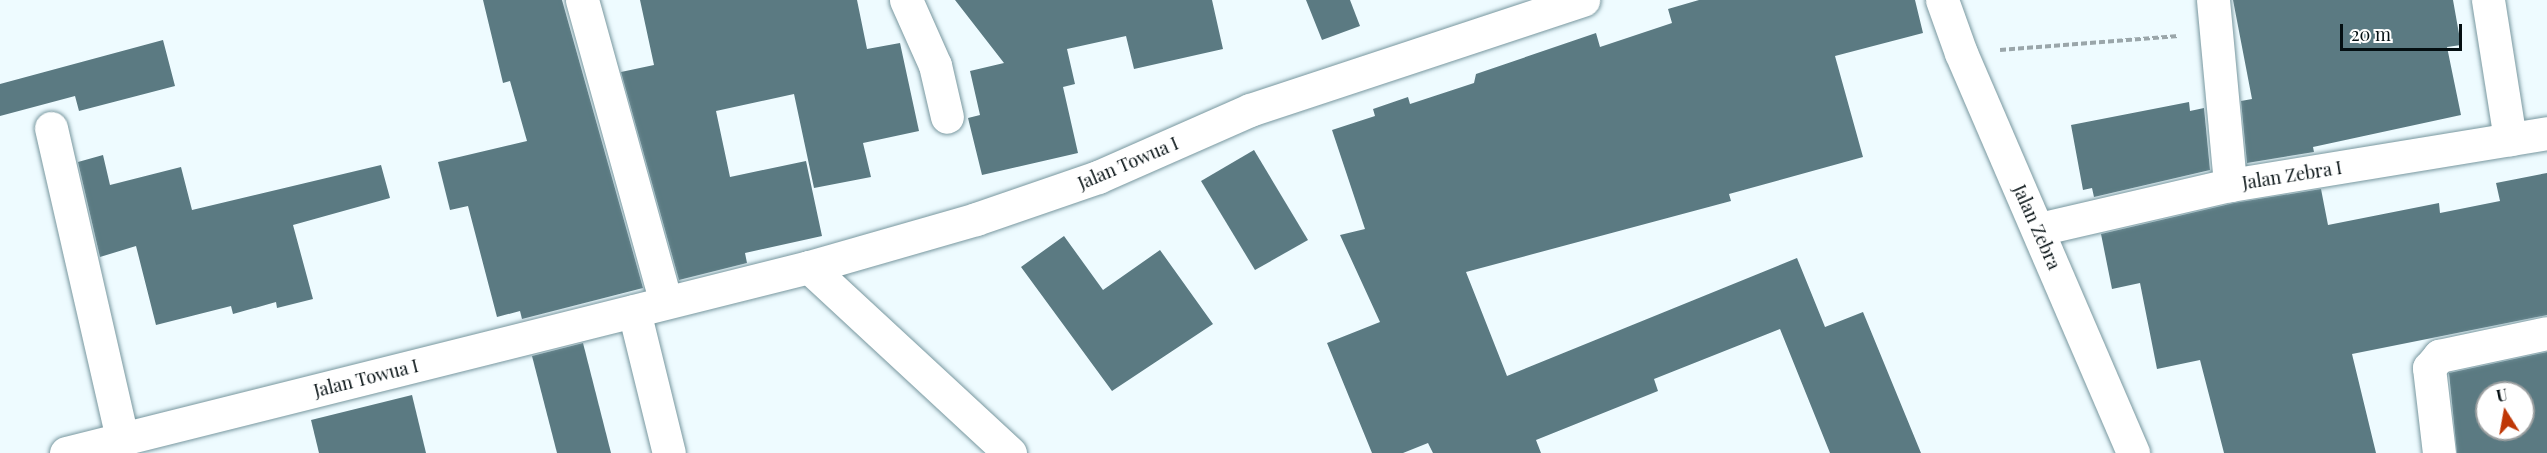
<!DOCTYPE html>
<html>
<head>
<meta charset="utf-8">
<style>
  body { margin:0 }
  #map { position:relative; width:2547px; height:453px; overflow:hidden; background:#eefbff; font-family:"Playfair Display",serif }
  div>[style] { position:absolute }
  .building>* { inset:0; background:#5b7a82 }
  .path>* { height:4px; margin-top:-2px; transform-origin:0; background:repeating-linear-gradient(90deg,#9aa6aa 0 6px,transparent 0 9px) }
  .roads { filter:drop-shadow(0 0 2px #78979f) drop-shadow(0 0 2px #78979f) }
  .street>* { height:33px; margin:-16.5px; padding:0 16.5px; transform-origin:16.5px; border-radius:16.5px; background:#fff }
  .secondary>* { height:33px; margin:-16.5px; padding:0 16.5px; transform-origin:16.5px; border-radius:16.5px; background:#fff }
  span { translate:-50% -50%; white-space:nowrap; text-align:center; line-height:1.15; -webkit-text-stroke:4.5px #fff; paint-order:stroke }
  .street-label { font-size:18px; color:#040f12 }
  .north { position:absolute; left:2475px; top:381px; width:60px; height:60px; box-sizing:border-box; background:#fff; border:2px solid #9b9fa0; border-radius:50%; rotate:349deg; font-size:16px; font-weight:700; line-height:24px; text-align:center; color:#040f12 }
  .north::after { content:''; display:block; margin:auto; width:21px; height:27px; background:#bf3706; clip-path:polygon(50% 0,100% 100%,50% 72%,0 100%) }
  .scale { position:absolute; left:2340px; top:24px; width:122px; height:27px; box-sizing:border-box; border:3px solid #040f12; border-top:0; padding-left:8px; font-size:18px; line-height:21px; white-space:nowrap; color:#040f12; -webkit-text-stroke:4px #fff; paint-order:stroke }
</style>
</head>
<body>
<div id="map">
  <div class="building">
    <div style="clip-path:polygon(483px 0,562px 0,643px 288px,522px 319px,520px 311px,497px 317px,468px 206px,450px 210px,438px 162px,527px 141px,510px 81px,503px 83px)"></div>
    <div style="clip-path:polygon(640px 0,857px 0,867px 49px,900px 43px,919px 131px,863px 143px,871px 177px,814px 188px,794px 94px,716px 111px,730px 177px,806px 161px,822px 236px,745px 253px,747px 263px,679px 280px,621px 72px,654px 65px)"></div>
    <div style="clip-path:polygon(955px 0,1212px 0,1223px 49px,1134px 69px,1126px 36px,1067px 49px,1075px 84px,1063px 87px,1078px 153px,982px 175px,968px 118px,980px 115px,970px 71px,1004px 63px)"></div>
    <div style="clip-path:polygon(1306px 0,1350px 0,1360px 26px,1322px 40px)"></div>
    <div style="clip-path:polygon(1699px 0,1915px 0,1923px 33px,1835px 56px,1863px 157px,1729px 194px,1731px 201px,1466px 272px,1507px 376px,1797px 258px,1825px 327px,1863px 312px,1921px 453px,1830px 453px,1780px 329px,1654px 379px,1658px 391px,1536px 440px,1541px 453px,1433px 453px,1428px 443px,1403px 453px,1372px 453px,1327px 343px,1380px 322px,1340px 235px,1365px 229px,1332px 130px,1375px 116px,1373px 109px,1408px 97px,1410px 104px,1474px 83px,1476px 74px,1596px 33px,1600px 47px,1672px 23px,1668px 9px)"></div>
    <div style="clip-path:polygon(2233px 0,2453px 0,2461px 45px,2447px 47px,2461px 115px,2313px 147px,2314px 152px,2247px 163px,2241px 101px,2252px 99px)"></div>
    <div style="clip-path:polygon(163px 40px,175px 86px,79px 111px,75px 96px,0 116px,0 84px)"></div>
    <div style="clip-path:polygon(2189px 102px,2190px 111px,2204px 108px,2210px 170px,2094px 197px,2092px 188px,2083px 190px,2071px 125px)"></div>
    <div style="clip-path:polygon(1254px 150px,1308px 240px,1255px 270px,1201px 181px)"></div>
    <div style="clip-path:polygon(103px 155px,110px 185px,181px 167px,192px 210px,381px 165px,390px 198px,293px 225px,313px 299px,277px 308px,276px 302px,233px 314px,231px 306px,156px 325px,136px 246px,100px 257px,78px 162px)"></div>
    <div style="clip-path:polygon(2547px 173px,2547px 315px,2352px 354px,2376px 453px,2224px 453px,2200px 360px,2157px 369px,2140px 283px,2112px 289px,2101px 234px,2234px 203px,2321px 189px,2328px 225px,2439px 203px,2440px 213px,2500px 201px,2496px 183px)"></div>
    <div style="clip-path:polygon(1064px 236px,1103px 290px,1160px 250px,1213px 324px,1112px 391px,1021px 267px)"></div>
    <div style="clip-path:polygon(583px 343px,611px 453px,557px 453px,532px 356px)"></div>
    <div style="clip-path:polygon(evenodd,2547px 352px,2547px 453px,2457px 453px,2449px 373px,2547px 352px,2487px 393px,2523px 393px,2523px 429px,2487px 429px,2487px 393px)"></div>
    <div style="clip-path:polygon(412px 395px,426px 453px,319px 453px,311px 420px)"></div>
  </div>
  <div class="path">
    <div style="left:2000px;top:50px;width:179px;rotate:-4.5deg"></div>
  </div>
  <div class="roads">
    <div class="street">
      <div style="left:582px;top:0;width:313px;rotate:74.5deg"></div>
      <div style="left:906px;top:0;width:71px;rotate:66deg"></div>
      <div style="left:935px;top:65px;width:53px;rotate:77deg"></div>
      <div style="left:2213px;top:0;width:186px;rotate:84.7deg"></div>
      <div style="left:2488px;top:0;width:141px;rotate:81deg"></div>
      <div style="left:51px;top:128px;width:319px;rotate:77.1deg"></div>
      <div style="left:2039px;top:229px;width:196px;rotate:-13deg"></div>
      <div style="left:2230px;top:185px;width:321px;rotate:-9.3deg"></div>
      <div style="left:809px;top:267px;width:274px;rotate:42.8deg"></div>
      <div style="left:634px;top:311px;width:146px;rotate:76.2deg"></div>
      <div style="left:66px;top:453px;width:766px;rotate:-14.05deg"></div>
      <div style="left:809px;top:267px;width:174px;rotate:-16deg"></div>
      <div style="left:976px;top:219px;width:129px;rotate:-19deg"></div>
      <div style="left:1098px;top:177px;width:166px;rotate:-23.8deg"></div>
      <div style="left:1250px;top:110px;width:351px;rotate:-18.3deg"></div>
      <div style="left:2439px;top:453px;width:86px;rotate:-96.7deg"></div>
      <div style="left:2429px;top:368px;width:16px;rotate:-50deg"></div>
      <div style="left:2439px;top:356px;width:110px;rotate:-12deg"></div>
    </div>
    <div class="secondary">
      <div style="left:1942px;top:0;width:56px;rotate:70.3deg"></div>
      <div style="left:1961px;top:53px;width:435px;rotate:66.7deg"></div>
    </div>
  </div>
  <div class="street-label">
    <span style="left:1128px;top:163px;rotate:-23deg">Jalan Towua I</span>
    <span style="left:2292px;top:175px;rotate:-9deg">Jalan Zebra I</span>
    <span style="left:2037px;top:227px;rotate:66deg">Jalan Zebra</span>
    <span style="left:366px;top:378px;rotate:-14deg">Jalan Towua I</span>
  </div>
  <div class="north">U</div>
  <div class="scale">20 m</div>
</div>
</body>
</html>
